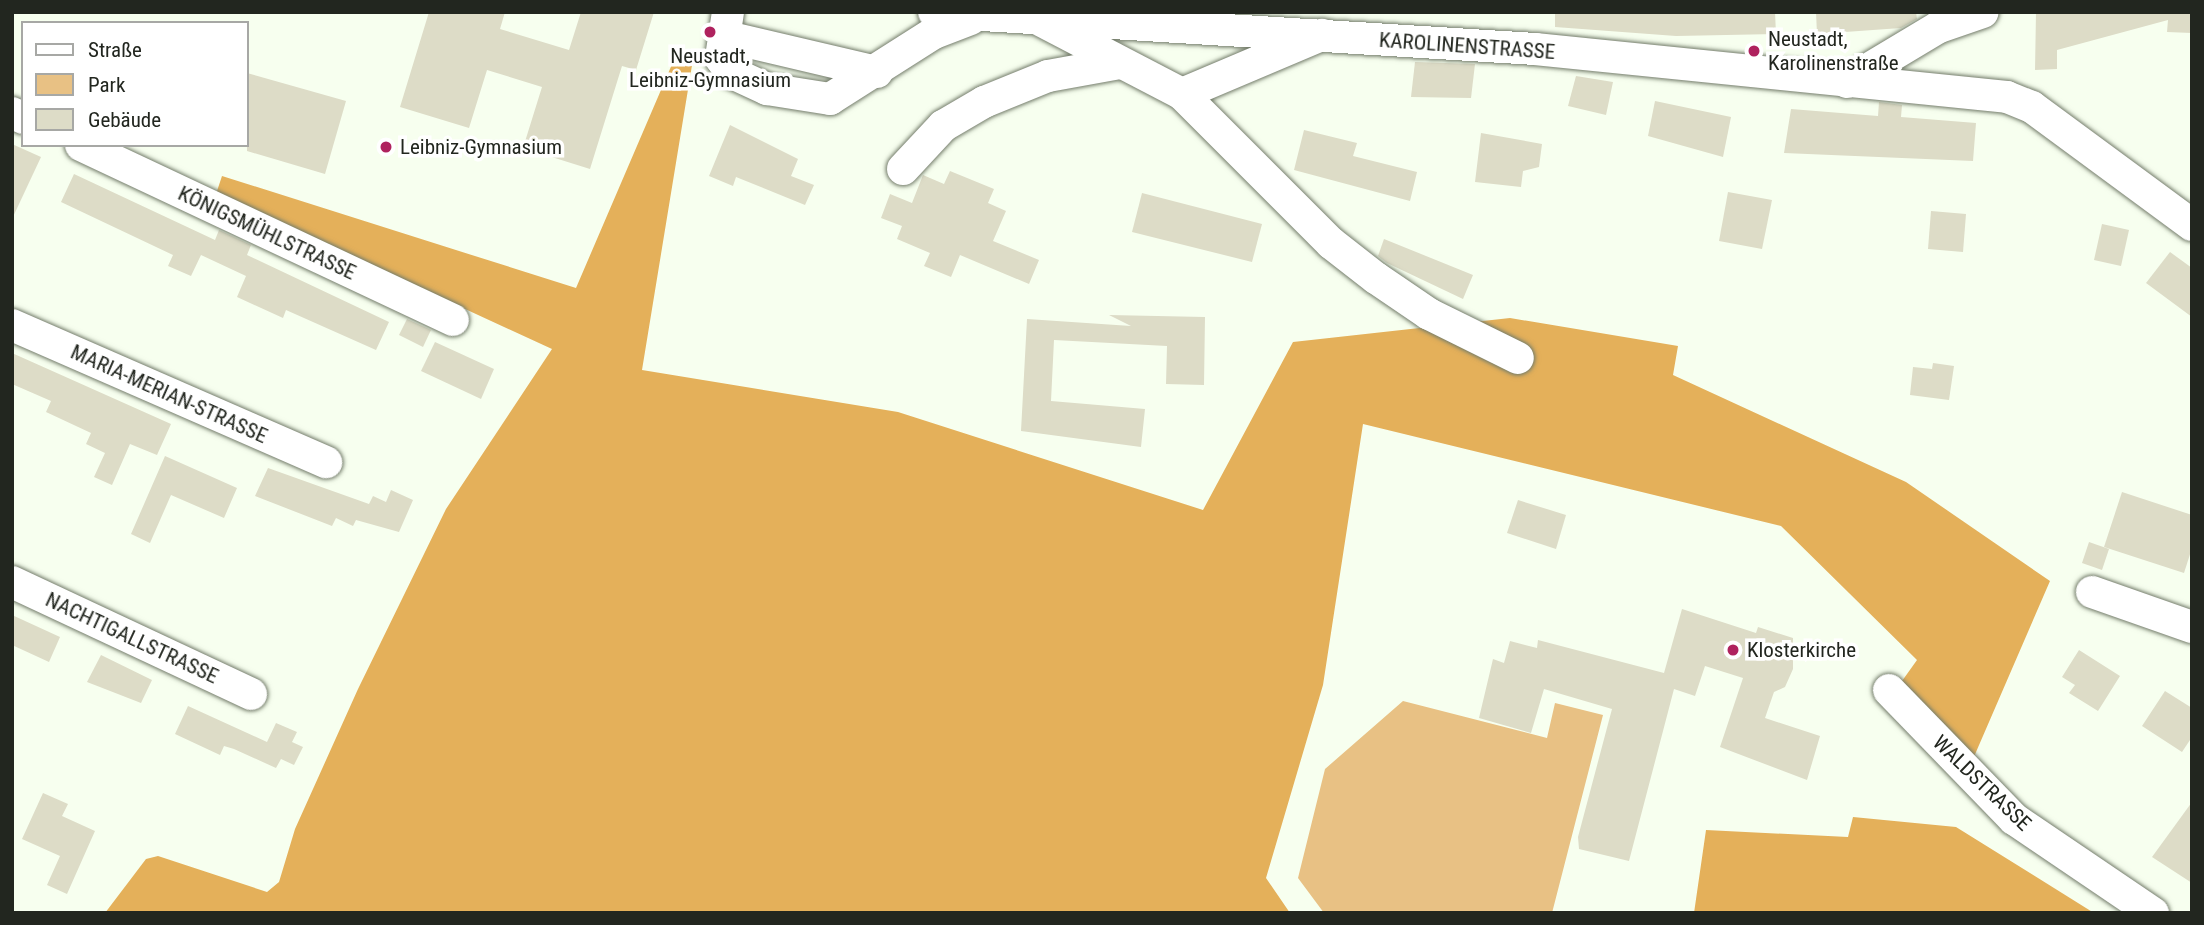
<!DOCTYPE html>
<html>
<head>
<meta charset="utf-8">
<style>
  body { margin:0 }
  #map { position:relative; width:2204px; height:925px; overflow:hidden; background:#f7ffef; font-family:"Roboto Condensed",sans-serif }
  div>[style] { position:absolute }
  .green>* { inset:0; background:#e8c184 }
  .forest>* { inset:0; background:#e4b05a }
  .building>* { inset:0; background:#dddcc7 }
  .roads { filter:drop-shadow(0 0 2px #747d6b) drop-shadow(0 0 2px #747d6b) }
  .minor>* { height:32px; margin:-16px; padding:0 16px; transform-origin:16px; border-radius:16px; background:#fff }
  .dots>* { width:19px; height:19px; translate:-50% -50%; box-sizing:border-box; border:4px solid #fff; border-radius:50% }
  span { translate:-50% -50%; white-space:nowrap; text-align:center; line-height:1.15; -webkit-text-stroke:7px #fff; paint-order:stroke }
  .poi-label { font-size:21px; color:#22261f }
  .left { translate:0 -50%; text-align:left }
  .street-label { font-size:21px; color:#22261f }
  .frame { position:absolute; inset:0; border:14px solid #22261f; pointer-events:none }
  .legend { position:absolute; left:21px; top:21px; width:228px; height:126px; box-sizing:border-box; background:#fff; border:2px solid #a7a8a5; margin:0; padding:9px 12px; list-style:none; font-size:21px; color:#22261f }
  .legend li { display:flex; align-items:center; gap:14px; height:35px }
  .legend b { width:35px; border:2px solid #a7a8a5 }
</style>
</head>
<body>
<div id="map">
  <div class="green">
    <div style="clip-path:polygon(1403px 701px,1547px 738px,1555px 703px,1603px 715px,1552px 913px,1324px 913px,1298px 878px,1325px 769px)"></div>
  </div>
  <div class="forest">
    <div style="clip-path:polygon(679px 48px,694px 53px,642px 370px,898px 412px,1203px 510px,1293px 342px,1510px 318px,1678px 346px,1673px 375px,1906px 482px,2050px 581px,1973px 759px,1902px 681px,1917px 660px,1781px 526px,1363px 424px,1323px 685px,1266px 878px,1290px 913px,105px 913px,146px 859px,158px 856px,267px 892px,279px 882px,295px 829px,358px 689px,446px 509px,552px 349px,216px 194px,222px 176px,576px 288px)"></div>
    <div style="clip-path:polygon(1853px 817px,1956px 827px,2094px 913px,1694px 913px,1706px 830px,1848px 837px)"></div>
  </div>
  <div class="building">
    <div style="clip-path:polygon(429px 12px,505px 12px,500px 29px,569px 50px,581px 12px,654px 12px,636px 70px,622px 66px,590px 169px,523px 148px,542px 87px,487px 70px,469px 128px,400px 107px)"></div>
    <div style="clip-path:polygon(1555px 12px,1775px 12px,1776px 34px,1676px 36px,1555px 27px)"></div>
    <div style="clip-path:polygon(1816px 12px,1916px 12px,1917px 19px,1901px 28px,1817px 34px)"></div>
    <div style="clip-path:polygon(2036px 12px,2192px 12px,2192px 33px,2167px 32px,2168px 20px,2057px 50px,2057px 69px,2035px 70px)"></div>
    <div style="clip-path:polygon(1415px 62px,1475px 64px,1471px 98px,1411px 97px)"></div>
    <div style="clip-path:polygon(247px 73px,346px 101px,325px 174px,247px 151px)"></div>
    <div style="clip-path:polygon(1576px 76px,1613px 82px,1606px 115px,1568px 106px)"></div>
    <div style="clip-path:polygon(1655px 101px,1731px 117px,1723px 157px,1648px 136px)"></div>
    <div style="clip-path:polygon(1879px 102px,1902px 105px,1901px 117px,1976px 123px,1973px 161px,1784px 153px,1791px 109px,1878px 116px)"></div>
    <div style="clip-path:polygon(730px 125px,798px 159px,791px 176px,814px 185px,805px 205px,736px 177px,733px 186px,709px 176px)"></div>
    <div style="clip-path:polygon(1304px 130px,1357px 143px,1353px 156px,1417px 172px,1410px 201px,1294px 170px)"></div>
    <div style="clip-path:polygon(1481px 133px,1542px 144px,1539px 167px,1523px 171px,1521px 187px,1475px 182px)"></div>
    <div style="clip-path:polygon(12px 144px,41px 157px,12px 219px)"></div>
    <div style="clip-path:polygon(950px 171px,994px 189px,988px 203px,1006px 211px,993px 241px,1039px 260px,1029px 284px,960px 255px,951px 277px,924px 266px,930px 253px,897px 239px,902px 226px,881px 218px,890px 194px,912px 203px,923px 175px,944px 184px)"></div>
    <div style="clip-path:polygon(74px 174px,215px 240px,219px 230px,251px 245px,247px 255px,389px 322px,376px 350px,286px 310px,283px 318px,237px 297px,246px 276px,201px 255px,191px 276px,168px 266px,173px 255px,61px 202px)"></div>
    <div style="clip-path:polygon(1728px 192px,1772px 200px,1762px 249px,1719px 241px)"></div>
    <div style="clip-path:polygon(1142px 193px,1262px 224px,1252px 262px,1132px 232px)"></div>
    <div style="clip-path:polygon(1931px 211px,1966px 214px,1963px 252px,1928px 249px)"></div>
    <div style="clip-path:polygon(2102px 224px,2129px 230px,2121px 266px,2094px 260px)"></div>
    <div style="clip-path:polygon(1384px 239px,1473px 275px,1463px 299px,1387px 263px,1378px 256px)"></div>
    <div style="clip-path:polygon(2170px 252px,2192px 268px,2192px 317px,2146px 283px)"></div>
    <div style="clip-path:polygon(1109px 315px,1205px 317px,1204px 385px,1166px 384px,1167px 346px,1054px 340px,1051px 401px,1145px 409px,1141px 447px,1021px 431px,1027px 319px,1131px 326px)"></div>
    <div style="clip-path:polygon(407px 319px,431px 330px,423px 347px,399px 335px)"></div>
    <div style="clip-path:polygon(435px 342px,494px 369px,481px 399px,421px 371px)"></div>
    <div style="clip-path:polygon(12px 353px,171px 424px,157px 455px,130px 444px,112px 485px,94px 477px,105px 453px,86px 444px,91px 433px,46px 412px,51px 401px,12px 384px)"></div>
    <div style="clip-path:polygon(1933px 363px,1954px 366px,1949px 400px,1910px 395px,1913px 367px,1932px 369px)"></div>
    <div style="clip-path:polygon(165px 456px,237px 488px,224px 518px,171px 495px,150px 543px,131px 534px)"></div>
    <div style="clip-path:polygon(268px 468px,369px 504px,373px 496px,386px 502px,391px 490px,413px 500px,399px 532px,356px 520px,353px 526px,336px 518px,332px 526px,255px 496px)"></div>
    <div style="clip-path:polygon(2122px 492px,2192px 515px,2192px 548px,2184px 573px,2104px 547px)"></div>
    <div style="clip-path:polygon(1518px 500px,1566px 515px,1556px 549px,1507px 533px)"></div>
    <div style="clip-path:polygon(2089px 542px,2109px 549px,2102px 570px,2082px 563px)"></div>
    <div style="clip-path:polygon(1682px 609px,1756px 633px,1758px 627px,1793px 638px,1793px 669px,1785px 687px,1774px 692px,1765px 718px,1820px 736px,1807px 780px,1720px 747px,1743px 678px,1705px 666px,1695px 696px,1674px 689px,1629px 861px,1579px 849px,1578px 837px,1612px 709px,1544px 689px,1531px 733px,1479px 718px,1493px 659px,1504px 663px,1510px 641px,1537px 648px,1538px 640px,1664px 673px)"></div>
    <div style="clip-path:polygon(12px 615px,60px 637px,49px 662px,12px 645px)"></div>
    <div style="clip-path:polygon(2079px 650px,2120px 676px,2098px 711px,2069px 693px,2075px 685px,2062px 677px)"></div>
    <div style="clip-path:polygon(101px 655px,152px 680px,141px 703px,87px 682px)"></div>
    <div style="clip-path:polygon(2165px 691px,2192px 708px,2192px 737px,2182px 752px,2142px 726px)"></div>
    <div style="clip-path:polygon(188px 706px,267px 742px,276px 723px,297px 732px,292px 742px,303px 747px,294px 765px,281px 759px,276px 768px,234px 749px,224px 746px,220px 755px,175px 734px)"></div>
    <div style="clip-path:polygon(43px 793px,68px 804px,62px 816px,95px 831px,67px 894px,47px 885px,60px 856px,22px 839px)"></div>
    <div style="clip-path:polygon(2192px 802px,2192px 883px,2152px 857px)"></div>
  </div>
  <div class="roads">
    <div class="minor">
      <div style="left:728px;top:12px;width:47px;rotate:98.7deg"></div>
      <div style="left:721px;top:58px;width:17px;rotate:57deg"></div>
      <div style="left:730px;top:72px;width:41px;rotate:24.7deg"></div>
      <div style="left:767px;top:89px;width:64px;rotate:9deg"></div>
      <div style="left:830px;top:99px;width:123px;rotate:-32.4deg"></div>
      <div style="left:934px;top:33px;width:39px;rotate:-21deg"></div>
      <div style="left:934px;top:12px;width:602px;rotate:3.52deg"></div>
      <div style="left:1535px;top:49px;width:474px;rotate:5.8deg"></div>
      <div style="left:2007px;top:97px;width:27px;rotate:22deg"></div>
      <div style="left:2032px;top:107px;width:199px;rotate:36.4deg"></div>
      <div style="left:1042px;top:21px;width:158px;rotate:27.5deg"></div>
      <div style="left:1182px;top:94px;width:211px;rotate:45deg"></div>
      <div style="left:1331px;top:243px;width:57px;rotate:37.9deg"></div>
      <div style="left:1376px;top:278px;width:64px;rotate:34.2deg"></div>
      <div style="left:1429px;top:314px;width:99px;rotate:26.3deg"></div>
      <div style="left:723px;top:36px;width:158px;rotate:13.2deg"></div>
      <div style="left:1847px;top:82px;width:107px;rotate:-30.9deg"></div>
      <div style="left:1939px;top:27px;width:46px;rotate:-18.8deg"></div>
      <div style="left:1182px;top:94px;width:152px;rotate:-22.9deg"></div>
      <div style="left:12px;top:113px;width:12px;rotate:24deg"></div>
      <div style="left:81px;top:145px;width:411px;rotate:25.2deg"></div>
      <div style="left:903px;top:169px;width:59px;rotate:-47.1deg"></div>
      <div style="left:943px;top:126px;width:48px;rotate:-30.3deg"></div>
      <div style="left:984px;top:102px;width:69px;rotate:-22.1deg"></div>
      <div style="left:1048px;top:76px;width:73px;rotate:-10.2deg"></div>
      <div style="left:12px;top:325px;width:343px;rotate:23.6deg"></div>
      <div style="left:12px;top:582px;width:264px;rotate:25.1deg"></div>
      <div style="left:2092px;top:592px;width:106px;rotate:19.3deg"></div>
      <div style="left:1889px;top:690px;width:180px;rotate:45.9deg"></div>
      <div style="left:2014px;top:819px;width:168px;rotate:34.1deg"></div>
    </div>
  </div>
  <div class="dots">
    <div style="left:710px;top:32px;background:#af225e"></div>
    <div style="left:1754px;top:51px;background:#af225e"></div>
    <div style="left:386px;top:147px;background:#af225e"></div>
    <div style="left:1733px;top:650px;background:#af225e"></div>
  </div>
  <div class="poi-label">
    <span class="left" style="left:1768px;top:51px">Neustadt,<br>Karolinenstraße</span>
    <span style="left:710px;top:68px">Neustadt,<br>Leibniz-Gymnasium</span>
    <span class="left" style="left:400px;top:147px">Leibniz-Gymnasium</span>
    <span class="left" style="left:1747px;top:650px">Klosterkirche</span>
  </div>
  <div class="street-label">
    <span style="left:1467px;top:46px;rotate:4deg">KAROLINENSTRASSE</span>
    <span style="left:267px;top:233px;rotate:25deg">KÖNIGSMÜHLSTRASSE</span>
    <span style="left:169px;top:394px;rotate:24deg">MARIA-MERIAN-STRASSE</span>
    <span style="left:132px;top:638px;rotate:25deg">NACHTIGALLSTRASSE</span>
    <span style="left:1982px;top:783px;rotate:44deg">WALDSTRASSE</span>
  </div>
  <div class="frame"></div>
  <ul class="legend">
  <li><b style="height:9px;background:#fff"></b>Straße</li>
  <li><b style="height:19px;background:#e8c184"></b>Park</li>
  <li><b style="height:19px;background:#dddcc7"></b>Gebäude</li>
  </ul>
</div>
</body>
</html>
